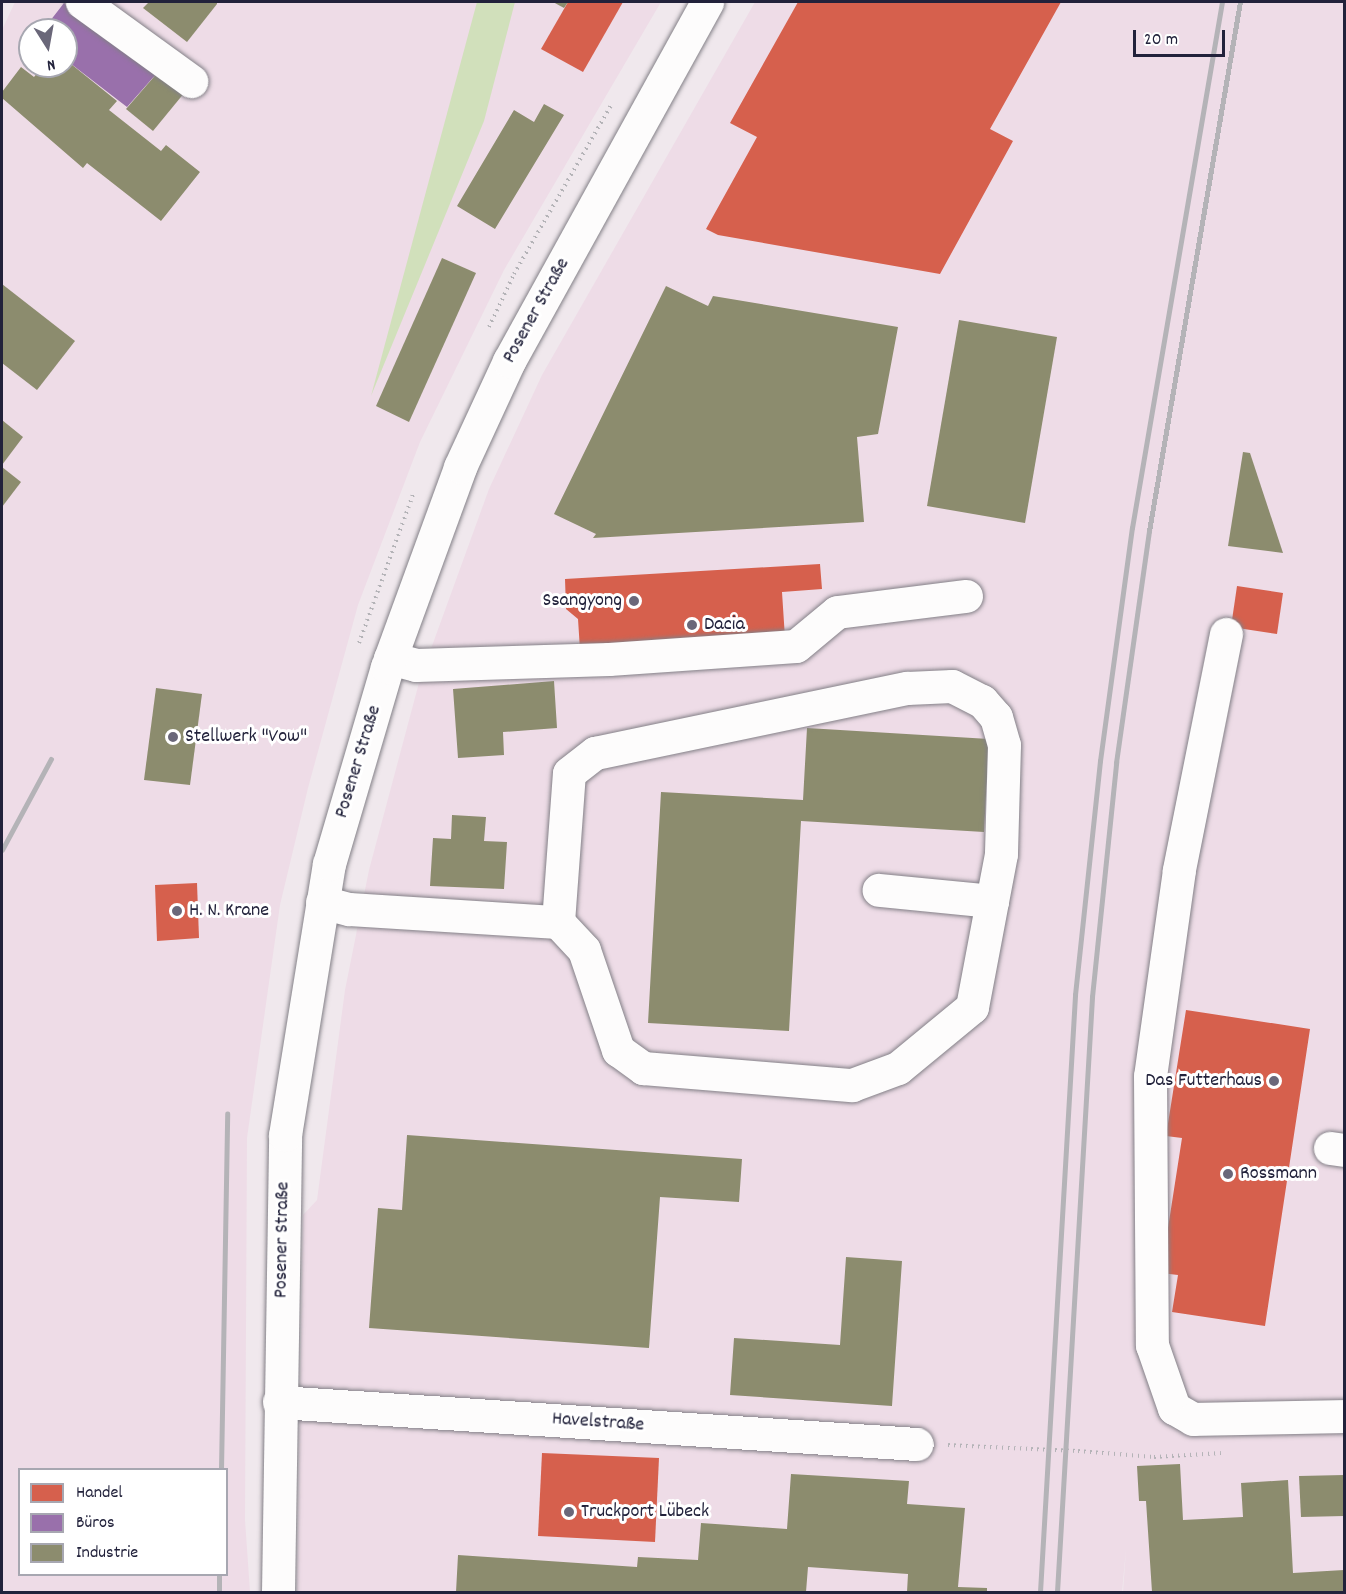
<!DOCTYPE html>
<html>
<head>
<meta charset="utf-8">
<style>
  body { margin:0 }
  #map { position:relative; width:1346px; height:1594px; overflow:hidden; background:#f0e8ed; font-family:Dekko,sans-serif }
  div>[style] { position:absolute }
  .built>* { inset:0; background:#eedce7 }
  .green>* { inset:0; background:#d1e0bb }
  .shops>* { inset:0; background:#d6604d }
  .offices>* { inset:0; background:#9970ab }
  .industry>* { inset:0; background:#8c8c6e }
  .path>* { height:4px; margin-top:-2px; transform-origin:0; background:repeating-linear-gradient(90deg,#b4b3b7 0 1.5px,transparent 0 6px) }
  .roads { filter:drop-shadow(0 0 2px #838087) drop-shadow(0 0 2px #838087) }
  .minor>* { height:33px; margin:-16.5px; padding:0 16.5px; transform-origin:16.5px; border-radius:16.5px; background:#fdfcfc }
  .rail>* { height:4.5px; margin:-2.25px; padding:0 2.25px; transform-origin:2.25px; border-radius:2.25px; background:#b4b3b7 }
  .path-bridge>* { height:4px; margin-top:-2px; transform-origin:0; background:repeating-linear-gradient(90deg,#b4b3b7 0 1.5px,transparent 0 6px) }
  .dots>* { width:16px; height:16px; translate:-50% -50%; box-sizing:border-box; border:3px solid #fff; border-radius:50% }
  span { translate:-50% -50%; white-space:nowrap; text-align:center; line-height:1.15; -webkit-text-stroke:6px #fff; paint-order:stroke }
  .street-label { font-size:20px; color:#22223b }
  .poi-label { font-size:20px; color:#22223b }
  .right { translate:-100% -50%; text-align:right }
  .left { translate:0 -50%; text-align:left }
  .frame { position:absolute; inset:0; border:3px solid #22223b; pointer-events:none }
  .legend { position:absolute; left:18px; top:1468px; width:210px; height:108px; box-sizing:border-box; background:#fff; border:2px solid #a7a7b1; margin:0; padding:8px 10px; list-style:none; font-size:18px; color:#22223b }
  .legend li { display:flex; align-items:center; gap:12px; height:30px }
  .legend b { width:30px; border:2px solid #a7a7b1 }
  .north { position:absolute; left:18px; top:18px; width:60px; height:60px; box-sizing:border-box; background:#fff; border:2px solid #a7a7b1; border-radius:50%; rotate:169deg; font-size:16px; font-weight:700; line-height:24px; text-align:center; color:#22223b }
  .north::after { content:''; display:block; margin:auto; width:21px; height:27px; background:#6a6779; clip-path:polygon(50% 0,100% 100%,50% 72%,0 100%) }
  .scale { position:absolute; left:1133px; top:30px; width:92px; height:27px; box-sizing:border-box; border:3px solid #22223b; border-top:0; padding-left:8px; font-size:18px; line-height:21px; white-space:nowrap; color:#22223b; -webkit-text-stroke:4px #fff; paint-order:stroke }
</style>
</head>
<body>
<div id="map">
  <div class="built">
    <div style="clip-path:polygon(evenodd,15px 2px,661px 2px,504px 270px,420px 442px,358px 605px,308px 788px,280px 905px,247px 1138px,245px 1520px,250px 1592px,2px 1592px,2px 30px,15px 2px,30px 30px,66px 30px,66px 66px,30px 66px,30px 30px,15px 2px,20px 1470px,226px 1470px,226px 1574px,20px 1574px,20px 1470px)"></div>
    <div style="clip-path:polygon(755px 2px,1344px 2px,1344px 1592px,1123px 1592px,1126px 1549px,1122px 1592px,297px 1592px,303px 1215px,317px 1200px,345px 990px,369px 870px,420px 679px,489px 489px,542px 375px)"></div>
  </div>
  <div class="green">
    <div style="clip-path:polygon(477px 2px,515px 2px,484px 121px,371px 396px)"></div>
  </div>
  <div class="shops">
    <div style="clip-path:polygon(568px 2px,623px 2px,583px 72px,541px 49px)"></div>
    <div style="clip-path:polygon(798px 2px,1061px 2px,990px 129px,1013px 141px,940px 274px,718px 235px,706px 229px,757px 137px,730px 123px)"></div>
    <div style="clip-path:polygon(820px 564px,822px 589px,782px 592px,785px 638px,580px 650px,578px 619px,566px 609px,565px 579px)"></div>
    <div style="clip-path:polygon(1237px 586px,1283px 593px,1277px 634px,1231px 627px)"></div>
    <div style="clip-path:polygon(197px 883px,199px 938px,157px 941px,155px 885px)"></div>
    <div style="clip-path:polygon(1186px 1010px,1310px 1029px,1265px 1326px,1172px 1312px,1178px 1275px,1161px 1273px,1182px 1138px,1166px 1136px)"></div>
    <div style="clip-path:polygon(542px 1453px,659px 1458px,655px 1542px,538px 1536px)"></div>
  </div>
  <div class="offices">
    <div style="clip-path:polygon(64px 3px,157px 73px,127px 107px,66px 60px,66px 30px,43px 30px)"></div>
  </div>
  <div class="industry">
    <div style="clip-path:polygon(149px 2px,217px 2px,217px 4px,187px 42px,143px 8px)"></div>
    <div style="clip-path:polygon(553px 2px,568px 2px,564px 8px)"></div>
    <div style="clip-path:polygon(66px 60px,117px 101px,109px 110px,161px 151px,166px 145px,200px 172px,161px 221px,87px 163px,83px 168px,2px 98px,2px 92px,21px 67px,34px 77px,43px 66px,66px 66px)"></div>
    <div style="clip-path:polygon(159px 71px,185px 92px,153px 131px,126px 109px)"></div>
    <div style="clip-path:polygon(544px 104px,564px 115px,495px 229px,457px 206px,514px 110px,534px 122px)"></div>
    <div style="clip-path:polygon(442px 258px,476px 273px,409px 422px,376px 406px)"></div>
    <div style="clip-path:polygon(2px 284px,75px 341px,37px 390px,2px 363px)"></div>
    <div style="clip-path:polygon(666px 286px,708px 306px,713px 296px,898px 327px,878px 434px,857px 437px,864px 522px,593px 538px,596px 534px,554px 514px)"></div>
    <div style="clip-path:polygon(959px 320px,1057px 337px,1025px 523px,927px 506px)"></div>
    <div style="clip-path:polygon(2px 420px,23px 437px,2px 465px)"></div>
    <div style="clip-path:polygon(1243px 452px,1250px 453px,1283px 553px,1228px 546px)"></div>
    <div style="clip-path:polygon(2px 467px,21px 482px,2px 507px)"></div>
    <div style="clip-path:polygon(554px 681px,557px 728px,503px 732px,504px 755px,458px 758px,453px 689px)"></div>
    <div style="clip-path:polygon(156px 688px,202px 694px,190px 785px,144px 780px)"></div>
    <div style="clip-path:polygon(807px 728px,989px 739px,984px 832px,801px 821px,789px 1031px,648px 1023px,661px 792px,803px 800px)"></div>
    <div style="clip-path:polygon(452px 815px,486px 817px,484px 841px,507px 842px,504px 889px,430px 886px,433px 838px,451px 839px)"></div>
    <div style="clip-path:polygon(407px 1135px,742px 1159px,739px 1202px,660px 1197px,649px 1348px,369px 1328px,378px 1208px,402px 1210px)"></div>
    <div style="clip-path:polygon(846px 1257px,902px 1261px,892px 1406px,730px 1395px,734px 1338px,840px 1345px)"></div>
    <div style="clip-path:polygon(1180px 1464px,1183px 1520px,1243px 1517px,1241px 1483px,1288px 1480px,1293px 1573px,1344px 1570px,1344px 1592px,1152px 1592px,1146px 1501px,1139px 1501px,1137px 1466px)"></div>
    <div style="clip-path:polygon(791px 1474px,909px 1481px,907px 1504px,965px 1508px,958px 1587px,987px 1588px,987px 1592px,907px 1592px,908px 1574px,808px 1567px,806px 1592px,456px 1592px,458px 1555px,637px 1567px,638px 1557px,698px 1560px,701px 1523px,787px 1529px)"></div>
    <div style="clip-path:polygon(1344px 1475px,1344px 1516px,1301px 1517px,1299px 1476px)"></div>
  </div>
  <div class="path">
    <div style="left:2px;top:3px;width:1px;rotate:-90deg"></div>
    <div style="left:489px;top:327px;width:59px;rotate:-64.7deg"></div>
    <div style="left:514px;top:274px;width:195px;rotate:-60.1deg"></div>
    <div style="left:359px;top:643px;width:158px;rotate:-70deg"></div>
    <div style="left:948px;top:1445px;width:83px;rotate:2.8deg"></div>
    <div style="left:1078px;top:1451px;width:76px;rotate:4.5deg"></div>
    <div style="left:1154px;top:1457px;width:67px;rotate:-3.4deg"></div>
  </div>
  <div class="roads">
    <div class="minor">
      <div style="left:82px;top:2px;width:135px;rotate:35.9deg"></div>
      <div style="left:1226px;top:634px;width:241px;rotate:101.3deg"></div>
      <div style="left:1179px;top:870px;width:208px;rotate:98deg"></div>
      <div style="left:1150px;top:1076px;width:269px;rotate:89.6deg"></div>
      <div style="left:1152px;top:1345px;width:67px;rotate:70.8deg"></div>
      <div style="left:1174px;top:1408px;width:22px;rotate:30deg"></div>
      <div style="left:1193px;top:1419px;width:151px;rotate:-1.1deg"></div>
      <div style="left:390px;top:658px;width:27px;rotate:15deg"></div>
      <div style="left:416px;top:665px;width:193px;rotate:-1.8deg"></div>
      <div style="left:609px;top:659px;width:187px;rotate:-4deg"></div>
      <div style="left:796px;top:646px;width:53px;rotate:-39.7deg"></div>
      <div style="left:837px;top:612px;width:130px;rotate:-7.1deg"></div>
      <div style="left:322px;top:902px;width:28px;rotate:15deg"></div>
      <div style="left:349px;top:909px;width:209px;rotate:3.6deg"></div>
      <div style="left:558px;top:922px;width:38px;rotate:47deg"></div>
      <div style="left:584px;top:950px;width:106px;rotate:71.2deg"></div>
      <div style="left:618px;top:1050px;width:31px;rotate:36deg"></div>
      <div style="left:643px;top:1068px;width:210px;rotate:4.7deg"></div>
      <div style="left:852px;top:1085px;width:49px;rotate:-20.3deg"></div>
      <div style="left:898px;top:1068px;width:96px;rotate:-39.5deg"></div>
      <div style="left:972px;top:1007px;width:108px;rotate:-79.3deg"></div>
      <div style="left:992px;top:901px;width:114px;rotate:-174.4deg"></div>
      <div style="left:558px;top:922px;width:149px;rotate:-85.8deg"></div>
      <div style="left:569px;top:773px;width:33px;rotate:-38deg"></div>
      <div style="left:595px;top:753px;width:319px;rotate:-11.8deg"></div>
      <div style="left:907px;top:688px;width:45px;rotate:-2.5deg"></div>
      <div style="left:952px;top:686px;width:34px;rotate:27deg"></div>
      <div style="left:982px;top:701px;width:21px;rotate:49deg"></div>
      <div style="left:996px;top:717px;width:29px;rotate:74deg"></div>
      <div style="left:1004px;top:745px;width:109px;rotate:91.6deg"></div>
      <div style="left:1001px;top:854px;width:48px;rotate:100.8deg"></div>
      <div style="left:1330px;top:1148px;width:14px;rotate:8deg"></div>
      <div style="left:279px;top:1402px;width:639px;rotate:3.77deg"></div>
      <div style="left:278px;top:1592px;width:457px;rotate:-89.1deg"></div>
      <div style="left:285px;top:1135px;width:275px;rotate:-80.8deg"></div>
      <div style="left:329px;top:864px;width:205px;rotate:-73.6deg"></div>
      <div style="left:387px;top:667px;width:213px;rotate:-69.9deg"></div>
      <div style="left:460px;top:467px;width:117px;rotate:-65.2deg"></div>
      <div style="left:509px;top:361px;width:410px;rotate:-61.1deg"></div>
    </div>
  </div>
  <div class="rail">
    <div style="left:2px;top:850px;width:103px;rotate:-61.7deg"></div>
    <div style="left:221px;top:1470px;width:356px;rotate:-89deg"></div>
    <div style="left:219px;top:1592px;width:18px;rotate:-90deg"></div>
    <div style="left:1040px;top:1592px;width:598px;rotate:-86.64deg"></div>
    <div style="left:1075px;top:995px;width:235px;rotate:-83.9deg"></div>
    <div style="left:1100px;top:761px;width:235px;rotate:-82.2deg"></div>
    <div style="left:1132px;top:528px;width:534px;rotate:-80.29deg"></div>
    <div style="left:1057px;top:1592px;width:596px;rotate:-86.63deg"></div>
    <div style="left:1092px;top:997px;width:235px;rotate:-84.1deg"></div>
    <div style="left:1116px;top:763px;width:234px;rotate:-81.9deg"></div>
    <div style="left:1149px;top:531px;width:537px;rotate:-80.24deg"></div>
  </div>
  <div class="path-bridge">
    <div style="left:1031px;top:1449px;width:47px;rotate:2.4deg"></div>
  </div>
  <div class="dots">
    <div style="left:634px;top:601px;background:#6a6779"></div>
    <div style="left:692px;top:625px;background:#6a6779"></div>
    <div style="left:173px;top:737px;background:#6a6779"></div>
    <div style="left:177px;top:911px;background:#6a6779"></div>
    <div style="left:1274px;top:1081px;background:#6a6779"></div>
    <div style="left:1228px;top:1174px;background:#6a6779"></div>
    <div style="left:569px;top:1512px;background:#6a6779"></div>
  </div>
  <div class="street-label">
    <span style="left:537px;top:311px;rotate:-61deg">Posener Straße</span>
    <span style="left:359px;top:762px;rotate:-73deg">Posener Straße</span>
    <span style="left:283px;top:1240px;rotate:-89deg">Posener Straße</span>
    <span style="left:598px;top:1423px;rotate:4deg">Havelstraße</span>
  </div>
  <div class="poi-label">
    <span class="right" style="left:622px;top:601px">Ssangyong</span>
    <span class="left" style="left:704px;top:625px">Dacia</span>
    <span class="left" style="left:185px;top:737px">Stellwerk "Vow"</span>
    <span class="left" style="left:189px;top:911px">H. N. Krane</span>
    <span class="right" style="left:1262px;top:1081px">Das Futterhaus</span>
    <span class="left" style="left:1240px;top:1174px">Rossmann</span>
    <span class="left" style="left:581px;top:1512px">Truckport Lübeck</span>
  </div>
  <div class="frame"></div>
  <ul class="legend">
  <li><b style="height:16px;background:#d6604d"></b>Handel</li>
  <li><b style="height:16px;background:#9970ab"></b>Büros</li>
  <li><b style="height:16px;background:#8c8c6e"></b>Industrie</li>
  </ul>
  <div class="north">N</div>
  <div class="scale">20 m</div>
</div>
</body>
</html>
